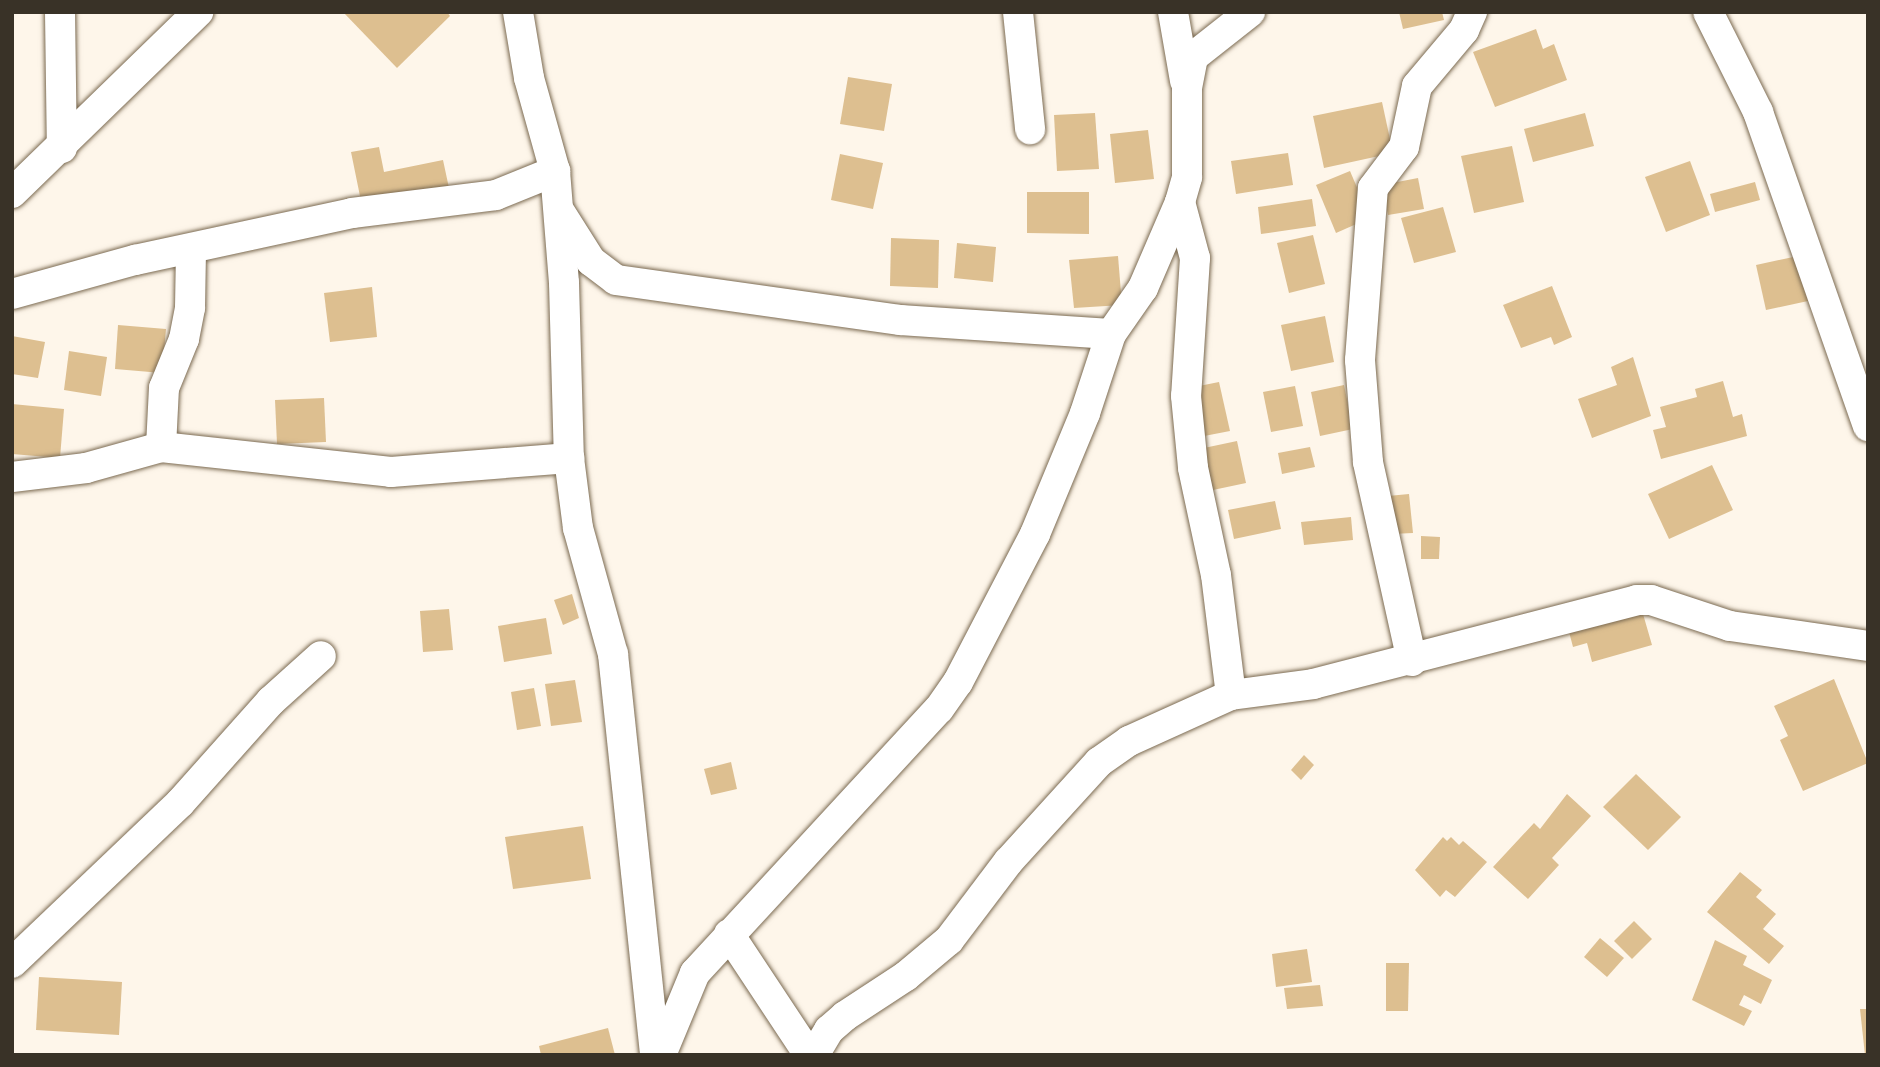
<!DOCTYPE html>
<html>
<head>
<meta charset="utf-8">
<style>
  body { margin:0 }
  #map { position:relative; width:1880px; height:1067px; overflow:hidden; background:#fef6ea; font-family:Bitter,serif }
  div>[style] { position:absolute }
  .building>* { inset:0; background:#ddbf90 }
  .roads { filter:drop-shadow(0 0 2px #7b6a51) drop-shadow(0 0 2px #7b6a51) }
  .minor>* { height:30px; margin:-15px; padding:0 15px; transform-origin:15px; border-radius:15px; background:#fff }
  span { translate:-50% -50%; white-space:nowrap; text-align:center; line-height:1.15; -webkit-text-stroke:5px #fff; paint-order:stroke }
  .frame { position:absolute; inset:0; border:14px solid #393227; pointer-events:none }
</style>
</head>
<body>
<div id="map">
  <div class="building">
    <div style="clip-path:polygon(343px 12px,447px 12px,450px 16px,397px 68px)"></div>
    <div style="clip-path:polygon(1399px 12px,1442px 12px,1444px 20px,1403px 29px)"></div>
    <div style="clip-path:polygon(1536px 29px,1543px 49px,1554px 44px,1567px 80px,1495px 107px,1473px 52px)"></div>
    <div style="clip-path:polygon(848px 77px,892px 84px,884px 131px,840px 124px)"></div>
    <div style="clip-path:polygon(1382px 102px,1393px 153px,1324px 168px,1313px 116px)"></div>
    <div style="clip-path:polygon(1095px 113px,1099px 169px,1057px 171px,1054px 115px)"></div>
    <div style="clip-path:polygon(1585px 113px,1594px 146px,1533px 162px,1524px 129px)"></div>
    <div style="clip-path:polygon(1148px 130px,1154px 179px,1115px 183px,1110px 134px)"></div>
    <div style="clip-path:polygon(1512px 146px,1524px 202px,1474px 213px,1461px 156px)"></div>
    <div style="clip-path:polygon(379px 147px,384px 172px,443px 160px,449px 188px,362px 206px,351px 152px)"></div>
    <div style="clip-path:polygon(1288px 153px,1293px 185px,1236px 194px,1231px 161px)"></div>
    <div style="clip-path:polygon(840px 154px,883px 163px,873px 209px,831px 200px)"></div>
    <div style="clip-path:polygon(1690px 161px,1710px 215px,1666px 232px,1645px 177px)"></div>
    <div style="clip-path:polygon(1350px 171px,1370px 218px,1336px 233px,1316px 185px)"></div>
    <div style="clip-path:polygon(1418px 178px,1424px 209px,1388px 215px,1382px 185px)"></div>
    <div style="clip-path:polygon(1755px 182px,1760px 200px,1715px 212px,1710px 194px)"></div>
    <div style="clip-path:polygon(1027px 192px,1089px 192px,1089px 234px,1027px 233px)"></div>
    <div style="clip-path:polygon(1312px 199px,1316px 226px,1261px 234px,1258px 207px)"></div>
    <div style="clip-path:polygon(1443px 207px,1456px 252px,1414px 263px,1401px 218px)"></div>
    <div style="clip-path:polygon(1313px 235px,1325px 284px,1289px 293px,1277px 243px)"></div>
    <div style="clip-path:polygon(891px 238px,939px 240px,938px 288px,890px 286px)"></div>
    <div style="clip-path:polygon(957px 243px,996px 247px,993px 282px,954px 278px)"></div>
    <div style="clip-path:polygon(1118px 256px,1122px 305px,1074px 308px,1069px 260px)"></div>
    <div style="clip-path:polygon(1798px 256px,1808px 301px,1766px 310px,1756px 265px)"></div>
    <div style="clip-path:polygon(1552px 286px,1572px 337px,1554px 345px,1551px 337px,1521px 348px,1503px 305px)"></div>
    <div style="clip-path:polygon(372px 287px,377px 337px,330px 342px,324px 293px)"></div>
    <div style="clip-path:polygon(1325px 316px,1334px 362px,1291px 371px,1281px 325px)"></div>
    <div style="clip-path:polygon(118px 325px,166px 329px,162px 373px,115px 369px)"></div>
    <div style="clip-path:polygon(12px 336px,45px 342px,38px 378px,12px 374px)"></div>
    <div style="clip-path:polygon(69px 351px,107px 357px,101px 396px,64px 390px)"></div>
    <div style="clip-path:polygon(1633px 357px,1651px 416px,1592px 438px,1578px 399px,1617px 385px,1611px 367px)"></div>
    <div style="clip-path:polygon(1723px 381px,1733px 417px,1742px 414px,1747px 436px,1661px 459px,1653px 430px,1666px 427px,1660px 407px,1697px 397px,1695px 389px)"></div>
    <div style="clip-path:polygon(1219px 382px,1230px 431px,1199px 437px,1189px 388px)"></div>
    <div style="clip-path:polygon(1344px 385px,1353px 429px,1320px 436px,1311px 392px)"></div>
    <div style="clip-path:polygon(1295px 386px,1303px 426px,1271px 432px,1263px 392px)"></div>
    <div style="clip-path:polygon(324px 398px,326px 442px,277px 444px,275px 400px)"></div>
    <div style="clip-path:polygon(12px 404px,64px 409px,60px 458px,12px 454px)"></div>
    <div style="clip-path:polygon(1237px 441px,1246px 483px,1213px 490px,1204px 448px)"></div>
    <div style="clip-path:polygon(1310px 447px,1315px 467px,1282px 474px,1278px 453px)"></div>
    <div style="clip-path:polygon(1712px 465px,1733px 510px,1669px 539px,1648px 494px)"></div>
    <div style="clip-path:polygon(1409px 494px,1413px 533px,1392px 534px,1388px 496px)"></div>
    <div style="clip-path:polygon(1275px 501px,1281px 529px,1234px 539px,1228px 510px)"></div>
    <div style="clip-path:polygon(1351px 517px,1353px 540px,1304px 545px,1301px 522px)"></div>
    <div style="clip-path:polygon(1421px 536px,1440px 537px,1439px 559px,1421px 559px)"></div>
    <div style="clip-path:polygon(572px 594px,579px 618px,563px 625px,554px 600px)"></div>
    <div style="clip-path:polygon(1641px 607px,1652px 645px,1592px 662px,1587px 643px,1573px 647px,1568px 628px)"></div>
    <div style="clip-path:polygon(449px 609px,453px 650px,423px 652px,420px 611px)"></div>
    <div style="clip-path:polygon(546px 618px,552px 654px,504px 662px,498px 626px)"></div>
    <div style="clip-path:polygon(1834px 679px,1868px 763px,1803px 791px,1780px 740px,1788px 736px,1774px 706px)"></div>
    <div style="clip-path:polygon(575px 680px,582px 722px,551px 726px,545px 684px)"></div>
    <div style="clip-path:polygon(534px 688px,541px 726px,517px 730px,511px 692px)"></div>
    <div style="clip-path:polygon(1304px 755px,1314px 765px,1301px 780px,1291px 770px)"></div>
    <div style="clip-path:polygon(731px 762px,737px 789px,711px 795px,704px 769px)"></div>
    <div style="clip-path:polygon(1636px 774px,1681px 817px,1648px 850px,1603px 807px)"></div>
    <div style="clip-path:polygon(1567px 794px,1591px 816px,1552px 858px,1559px 865px,1528px 899px,1493px 867px,1534px 823px,1540px 829px)"></div>
    <div style="clip-path:polygon(583px 826px,591px 879px,513px 889px,505px 837px)"></div>
    <div style="clip-path:polygon(1443px 837px,1447px 841px,1451px 837px,1459px 845px,1463px 841px,1487px 862px,1455px 897px,1446px 890px,1440px 897px,1415px 870px)"></div>
    <div style="clip-path:polygon(1740px 872px,1762px 890px,1756px 897px,1776px 914px,1763px 929px,1784px 946px,1769px 964px,1707px 912px)"></div>
    <div style="clip-path:polygon(1634px 921px,1652px 939px,1632px 959px,1614px 941px)"></div>
    <div style="clip-path:polygon(1600px 938px,1624px 958px,1607px 977px,1584px 957px)"></div>
    <div style="clip-path:polygon(1715px 940px,1747px 956px,1743px 965px,1772px 980px,1761px 1004px,1744px 995px,1739px 1005px,1752px 1011px,1744px 1026px,1692px 1000px)"></div>
    <div style="clip-path:polygon(1307px 949px,1312px 982px,1276px 987px,1272px 954px)"></div>
    <div style="clip-path:polygon(1386px 963px,1409px 963px,1408px 1011px,1386px 1011px)"></div>
    <div style="clip-path:polygon(39px 977px,122px 982px,119px 1035px,36px 1030px)"></div>
    <div style="clip-path:polygon(1320px 985px,1323px 1006px,1287px 1009px,1284px 988px)"></div>
    <div style="clip-path:polygon(1860px 1009px,1868px 1009px,1868px 1055px,1865px 1055px)"></div>
    <div style="clip-path:polygon(608px 1028px,615px 1055px,541px 1055px,539px 1046px)"></div>
  </div>
  <div class="roads">
    <div class="minor">
      <div style="left:60px;top:12px;width:136px;rotate:89.2deg"></div>
      <div style="left:518px;top:12px;width:67px;rotate:80.5deg"></div>
      <div style="left:529px;top:78px;width:97px;rotate:74.4deg"></div>
      <div style="left:555px;top:171px;width:112px;rotate:85.4deg"></div>
      <div style="left:564px;top:283px;width:175px;rotate:88.4deg"></div>
      <div style="left:569px;top:458px;width:71px;rotate:82.7deg"></div>
      <div style="left:578px;top:528px;width:131px;rotate:74.5deg"></div>
      <div style="left:613px;top:654px;width:403px;rotate:84deg"></div>
      <div style="left:1018px;top:12px;width:118px;rotate:84.1deg"></div>
      <div style="left:1173px;top:12px;width:70px;rotate:80.1deg"></div>
      <div style="left:1708px;top:12px;width:112px;rotate:63.4deg"></div>
      <div style="left:1758px;top:112px;width:333px;rotate:70.7deg"></div>
      <div style="left:12px;top:193px;width:260px;rotate:-44.2deg"></div>
      <div style="left:1180px;top:202px;width:58px;rotate:75deg"></div>
      <div style="left:1195px;top:258px;width:138px;rotate:93.7deg"></div>
      <div style="left:1186px;top:396px;width:72px;rotate:84.4deg"></div>
      <div style="left:1193px;top:468px;width:109px;rotate:77.9deg"></div>
      <div style="left:1216px;top:575px;width:121px;rotate:82.9deg"></div>
      <div style="left:560px;top:212px;width:58px;rotate:57.7deg"></div>
      <div style="left:591px;top:261px;width:31px;rotate:37deg"></div>
      <div style="left:616px;top:280px;width:287px;rotate:8deg"></div>
      <div style="left:900px;top:320px;width:211px;rotate:3.8deg"></div>
      <div style="left:12px;top:294px;width:128px;rotate:-15.5deg"></div>
      <div style="left:135px;top:260px;width:222px;rotate:-12.2deg"></div>
      <div style="left:352px;top:213px;width:145px;rotate:-7.1deg"></div>
      <div style="left:496px;top:195px;width:64px;rotate:-22.1deg"></div>
      <div style="left:161px;top:447px;width:59px;rotate:-87.1deg"></div>
      <div style="left:164px;top:388px;width:53px;rotate:-67.8deg"></div>
      <div style="left:184px;top:339px;width:32px;rotate:-79deg"></div>
      <div style="left:190px;top:308px;width:58px;rotate:-89deg"></div>
      <div style="left:12px;top:477px;width:75px;rotate:-6.9deg"></div>
      <div style="left:86px;top:468px;width:78px;rotate:-15.6deg"></div>
      <div style="left:161px;top:447px;width:231px;rotate:6.2deg"></div>
      <div style="left:391px;top:472px;width:179px;rotate:-4.5deg"></div>
      <div style="left:1412px;top:661px;width:204px;rotate:-102.5deg"></div>
      <div style="left:1368px;top:462px;width:102px;rotate:-94.5deg"></div>
      <div style="left:1360px;top:360px;width:172px;rotate:-85.7deg"></div>
      <div style="left:1373px;top:188px;width:51px;rotate:-52.9deg"></div>
      <div style="left:1404px;top:147px;width:62px;rotate:-78deg"></div>
      <div style="left:1417px;top:86px;width:73px;rotate:-50deg"></div>
      <div style="left:1464px;top:30px;width:20px;rotate:-66deg"></div>
      <div style="left:729px;top:934px;width:145px;rotate:56.5deg"></div>
      <div style="left:12px;top:963px;width:232px;rotate:-43.6deg"></div>
      <div style="left:180px;top:803px;width:137px;rotate:-48.3deg"></div>
      <div style="left:271px;top:701px;width:67px;rotate:-42deg"></div>
      <div style="left:661px;top:1055px;width:89px;rotate:-67.5deg"></div>
      <div style="left:695px;top:973px;width:359px;rotate:-47.3deg"></div>
      <div style="left:939px;top:709px;width:33px;rotate:-55deg"></div>
      <div style="left:958px;top:682px;width:167px;rotate:-62.5deg"></div>
      <div style="left:1035px;top:534px;width:131px;rotate:-67.5deg"></div>
      <div style="left:1085px;top:413px;width:83px;rotate:-71.8deg"></div>
      <div style="left:1111px;top:334px;width:56px;rotate:-55.2deg"></div>
      <div style="left:1143px;top:288px;width:94px;rotate:-66.7deg"></div>
      <div style="left:1180px;top:202px;width:26px;rotate:-74deg"></div>
      <div style="left:1187px;top:177px;width:89px;rotate:-90deg"></div>
      <div style="left:1187px;top:88px;width:32px;rotate:-79deg"></div>
      <div style="left:1193px;top:57px;width:73px;rotate:-38.3deg"></div>
      <div style="left:814px;top:1055px;width:29px;rotate:-59deg"></div>
      <div style="left:829px;top:1030px;width:21px;rotate:-41deg"></div>
      <div style="left:845px;top:1016px;width:73px;rotate:-33.3deg"></div>
      <div style="left:906px;top:976px;width:56px;rotate:-39.9deg"></div>
      <div style="left:949px;top:940px;width:98px;rotate:-52.9deg"></div>
      <div style="left:1008px;top:862px;width:135px;rotate:-47.7deg"></div>
      <div style="left:1099px;top:762px;width:37px;rotate:-35deg"></div>
      <div style="left:1129px;top:741px;width:112px;rotate:-24.3deg"></div>
      <div style="left:1231px;top:695px;width:83px;rotate:-7.6deg"></div>
      <div style="left:1313px;top:684px;width:335px;rotate:-14.5deg"></div>
      <div style="left:1637px;top:600px;width:14px"></div>
      <div style="left:1651px;top:600px;width:83px;rotate:18.2deg"></div>
      <div style="left:1730px;top:626px;width:139px;rotate:8.2deg"></div>
    </div>
  </div>
  <div class="frame"></div>
</div>
</body>
</html>
